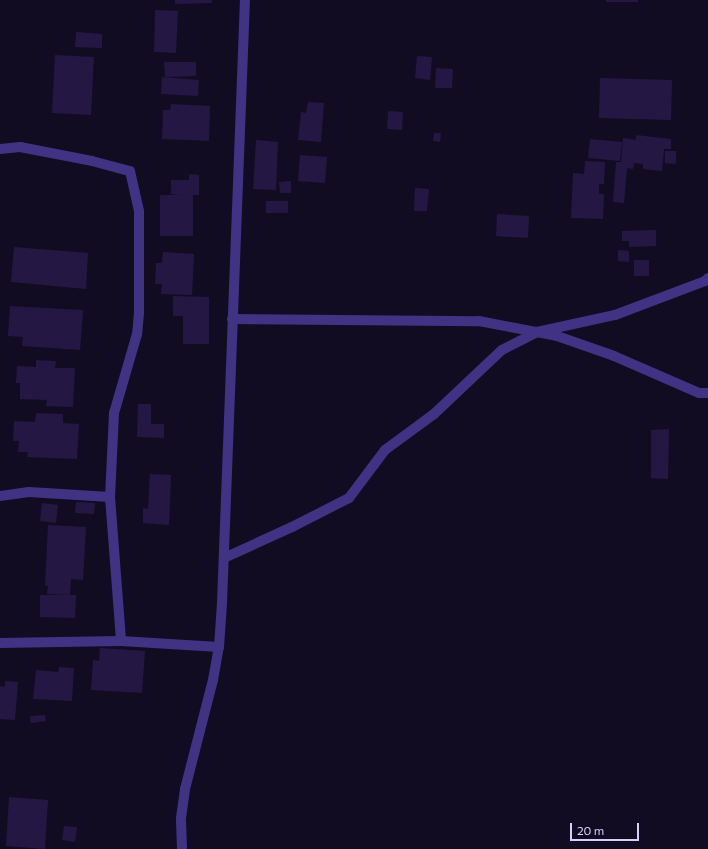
<!DOCTYPE html>
<html>
<head>
<meta charset="utf-8">
<style>
  body { margin:0 }
  #map { position:relative; width:708px; height:849px; overflow:hidden; background:#120c22; font-family:Commissioner,sans-serif }
  div>[style] { position:absolute }
  .building>* { inset:0; background:#251744 }
  .minor>* { height:10px; margin:-5px; padding:0 5px; transform-origin:5px; border-radius:5px; background:#403384 }
  span { translate:-50% -50%; white-space:nowrap; text-align:center; line-height:1.15; -webkit-text-stroke:3px #120c22; paint-order:stroke }
  .scale { position:absolute; left:570px; top:823px; width:69px; height:18px; box-sizing:border-box; border:2px solid #d8cdff; border-top:0; padding-left:5px; font-size:12px; line-height:14px; white-space:nowrap; color:#d8cdff; -webkit-text-stroke:3px #120c22; paint-order:stroke }
</style>
</head>
<body>
<div id="map">
  <div class="building">
    <div style="clip-path:polygon(175px 0,212px 0,212px 3px,175px 4px)"></div>
    <div style="clip-path:polygon(606px 0,638px 0,638px 2px,606px 2px)"></div>
    <div style="clip-path:polygon(155px 10px,178px 11px,176px 53px,154px 52px)"></div>
    <div style="clip-path:polygon(76px 32px,102px 34px,102px 48px,75px 47px)"></div>
    <div style="clip-path:polygon(55px 55px,94px 57px,91px 115px,52px 113px)"></div>
    <div style="clip-path:polygon(417px 56px,432px 57px,430px 80px,415px 78px)"></div>
    <div style="clip-path:polygon(164px 62px,196px 62px,196px 76px,165px 77px)"></div>
    <div style="clip-path:polygon(436px 68px,453px 69px,452px 88px,435px 88px)"></div>
    <div style="clip-path:polygon(162px 77px,199px 80px,198px 96px,161px 94px)"></div>
    <div style="clip-path:polygon(600px 78px,672px 80px,671px 120px,599px 118px)"></div>
    <div style="clip-path:polygon(308px 102px,324px 103px,321px 142px,298px 140px,301px 112px,306px 113px)"></div>
    <div style="clip-path:polygon(171px 104px,210px 106px,209px 141px,162px 139px,163px 110px,170px 110px)"></div>
    <div style="clip-path:polygon(388px 111px,403px 112px,402px 130px,387px 129px)"></div>
    <div style="clip-path:polygon(434px 133px,441px 133px,440px 142px,433px 141px)"></div>
    <div style="clip-path:polygon(636px 135px,671px 139px,671px 149px,664px 149px,662px 171px,643px 169px,643px 164px,634px 163px,633px 169px,627px 168px,624px 203px,613px 202px,616px 162px,621px 162px,623px 138px,636px 140px)"></div>
    <div style="clip-path:polygon(590px 139px,622px 142px,620px 161px,588px 158px)"></div>
    <div style="clip-path:polygon(256px 140px,278px 142px,276px 190px,253px 189px)"></div>
    <div style="clip-path:polygon(665px 151px,676px 151px,676px 164px,665px 163px)"></div>
    <div style="clip-path:polygon(300px 155px,327px 157px,325px 183px,298px 181px)"></div>
    <div style="clip-path:polygon(585px 161px,605px 162px,604px 184px,599px 184px,599px 194px,604px 194px,603px 219px,571px 218px,573px 173px,584px 174px)"></div>
    <div style="clip-path:polygon(189px 174px,199px 175px,199px 195px,193px 195px,193px 236px,160px 236px,160px 195px,180px 195px,171px 194px,171px 180px,189px 180px)"></div>
    <div style="clip-path:polygon(291px 181px,291px 193px,280px 193px,279px 182px)"></div>
    <div style="clip-path:polygon(415px 188px,429px 189px,427px 211px,414px 211px)"></div>
    <div style="clip-path:polygon(266px 201px,288px 201px,288px 213px,266px 213px)"></div>
    <div style="clip-path:polygon(497px 214px,529px 216px,528px 238px,496px 236px)"></div>
    <div style="clip-path:polygon(656px 230px,656px 246px,629px 247px,629px 241px,622px 241px,622px 231px)"></div>
    <div style="clip-path:polygon(14px 247px,88px 253px,86px 289px,11px 282px)"></div>
    <div style="clip-path:polygon(618px 250px,629px 251px,629px 262px,618px 261px)"></div>
    <div style="clip-path:polygon(163px 252px,194px 254px,192px 295px,161px 294px,162px 284px,155px 284px,156px 263px,162px 263px)"></div>
    <div style="clip-path:polygon(634px 260px,649px 260px,649px 276px,634px 276px)"></div>
    <div style="clip-path:polygon(173px 296px,209px 297px,209px 344px,183px 344px,183px 316px,173px 316px)"></div>
    <div style="clip-path:polygon(10px 306px,83px 310px,80px 350px,22px 346px,23px 337px,8px 336px)"></div>
    <div style="clip-path:polygon(36px 360px,56px 361px,55px 368px,75px 368px,73px 407px,46px 406px,47px 400px,20px 399px,20px 383px,16px 383px,17px 366px,36px 367px)"></div>
    <div style="clip-path:polygon(138px 404px,151px 404px,151px 424px,164px 424px,164px 438px,137px 437px)"></div>
    <div style="clip-path:polygon(36px 413px,63px 414px,63px 423px,79px 424px,77px 459px,27px 457px,28px 452px,18px 452px,19px 441px,13px 441px,14px 421px,35px 422px)"></div>
    <div style="clip-path:polygon(669px 429px,668px 479px,651px 478px,651px 430px)"></div>
    <div style="clip-path:polygon(150px 474px,171px 475px,169px 525px,143px 523px,143px 508px,148px 509px)"></div>
    <div style="clip-path:polygon(76px 502px,95px 503px,94px 514px,75px 513px)"></div>
    <div style="clip-path:polygon(42px 503px,58px 505px,56px 523px,40px 521px)"></div>
    <div style="clip-path:polygon(48px 525px,86px 527px,83px 580px,71px 579px,70px 595px,47px 594px,48px 586px,45px 585px)"></div>
    <div style="clip-path:polygon(40px 595px,76px 595px,75px 618px,40px 617px)"></div>
    <div style="clip-path:polygon(100px 648px,145px 651px,142px 693px,91px 690px,93px 660px,99px 661px)"></div>
    <div style="clip-path:polygon(59px 667px,74px 668px,72px 701px,33px 699px,36px 670px,58px 672px)"></div>
    <div style="clip-path:polygon(5px 681px,18px 682px,15px 720px,0 719px,0 686px,5px 687px)"></div>
    <div style="clip-path:polygon(45px 715px,46px 721px,31px 723px,30px 716px)"></div>
    <div style="clip-path:polygon(9px 797px,48px 800px,45px 849px,6px 846px)"></div>
    <div style="clip-path:polygon(64px 826px,77px 827px,75px 842px,62px 840px)"></div>
  </div>
  <div class="minor">
    <div style="left:0;top:149px;width:20px;rotate:-6deg"></div>
    <div style="left:20px;top:147px;width:73px;rotate:11deg"></div>
    <div style="left:92px;top:161px;width:39px;rotate:15deg"></div>
    <div style="left:130px;top:171px;width:41px;rotate:77.3deg"></div>
    <div style="left:139px;top:211px;width:102px;rotate:90deg"></div>
    <div style="left:139px;top:313px;width:21px;rotate:95deg"></div>
    <div style="left:137px;top:334px;width:82px;rotate:106.2deg"></div>
    <div style="left:114px;top:413px;width:84px;rotate:92.7deg"></div>
    <div style="left:232px;top:319px;width:247px;rotate:0.5deg"></div>
    <div style="left:479px;top:321px;width:79px;rotate:10.9deg"></div>
    <div style="left:557px;top:336px;width:60px;rotate:19.3deg"></div>
    <div style="left:614px;top:356px;width:93px;rotate:23.5deg"></div>
    <div style="left:699px;top:393px;width:9px"></div>
    <div style="left:0;top:496px;width:29px;rotate:-8deg"></div>
    <div style="left:29px;top:492px;width:81px;rotate:3.5deg"></div>
    <div style="left:110px;top:497px;width:144px;rotate:85.6deg"></div>
    <div style="left:224px;top:558px;width:75px;rotate:-24.5deg"></div>
    <div style="left:292px;top:527px;width:64px;rotate:-27deg"></div>
    <div style="left:349px;top:498px;width:60px;rotate:-53.1deg"></div>
    <div style="left:385px;top:450px;width:61px;rotate:-36.3deg"></div>
    <div style="left:434px;top:414px;width:93px;rotate:-43.3deg"></div>
    <div style="left:502px;top:350px;width:39px;rotate:-27deg"></div>
    <div style="left:537px;top:332px;width:80px;rotate:-12.3deg"></div>
    <div style="left:615px;top:315px;width:96px;rotate:-20.7deg"></div>
    <div style="left:705px;top:281px;width:4px;rotate:-45deg"></div>
    <div style="left:0;top:643px;width:121px;rotate:-0.9deg"></div>
    <div style="left:121px;top:641px;width:98px;rotate:3.5deg"></div>
    <div style="left:182px;top:849px;width:31px;rotate:-92deg"></div>
    <div style="left:181px;top:818px;width:29px;rotate:-82deg"></div>
    <div style="left:185px;top:789px;width:113px;rotate:-75.6deg"></div>
    <div style="left:213px;top:680px;width:34px;rotate:-80deg"></div>
    <div style="left:219px;top:647px;width:44px;rotate:-86.1deg"></div>
    <div style="left:222px;top:603px;width:603px;rotate:-87.82deg"></div>
  </div>
  <div class="scale">20 m</div>
</div>
</body>
</html>
